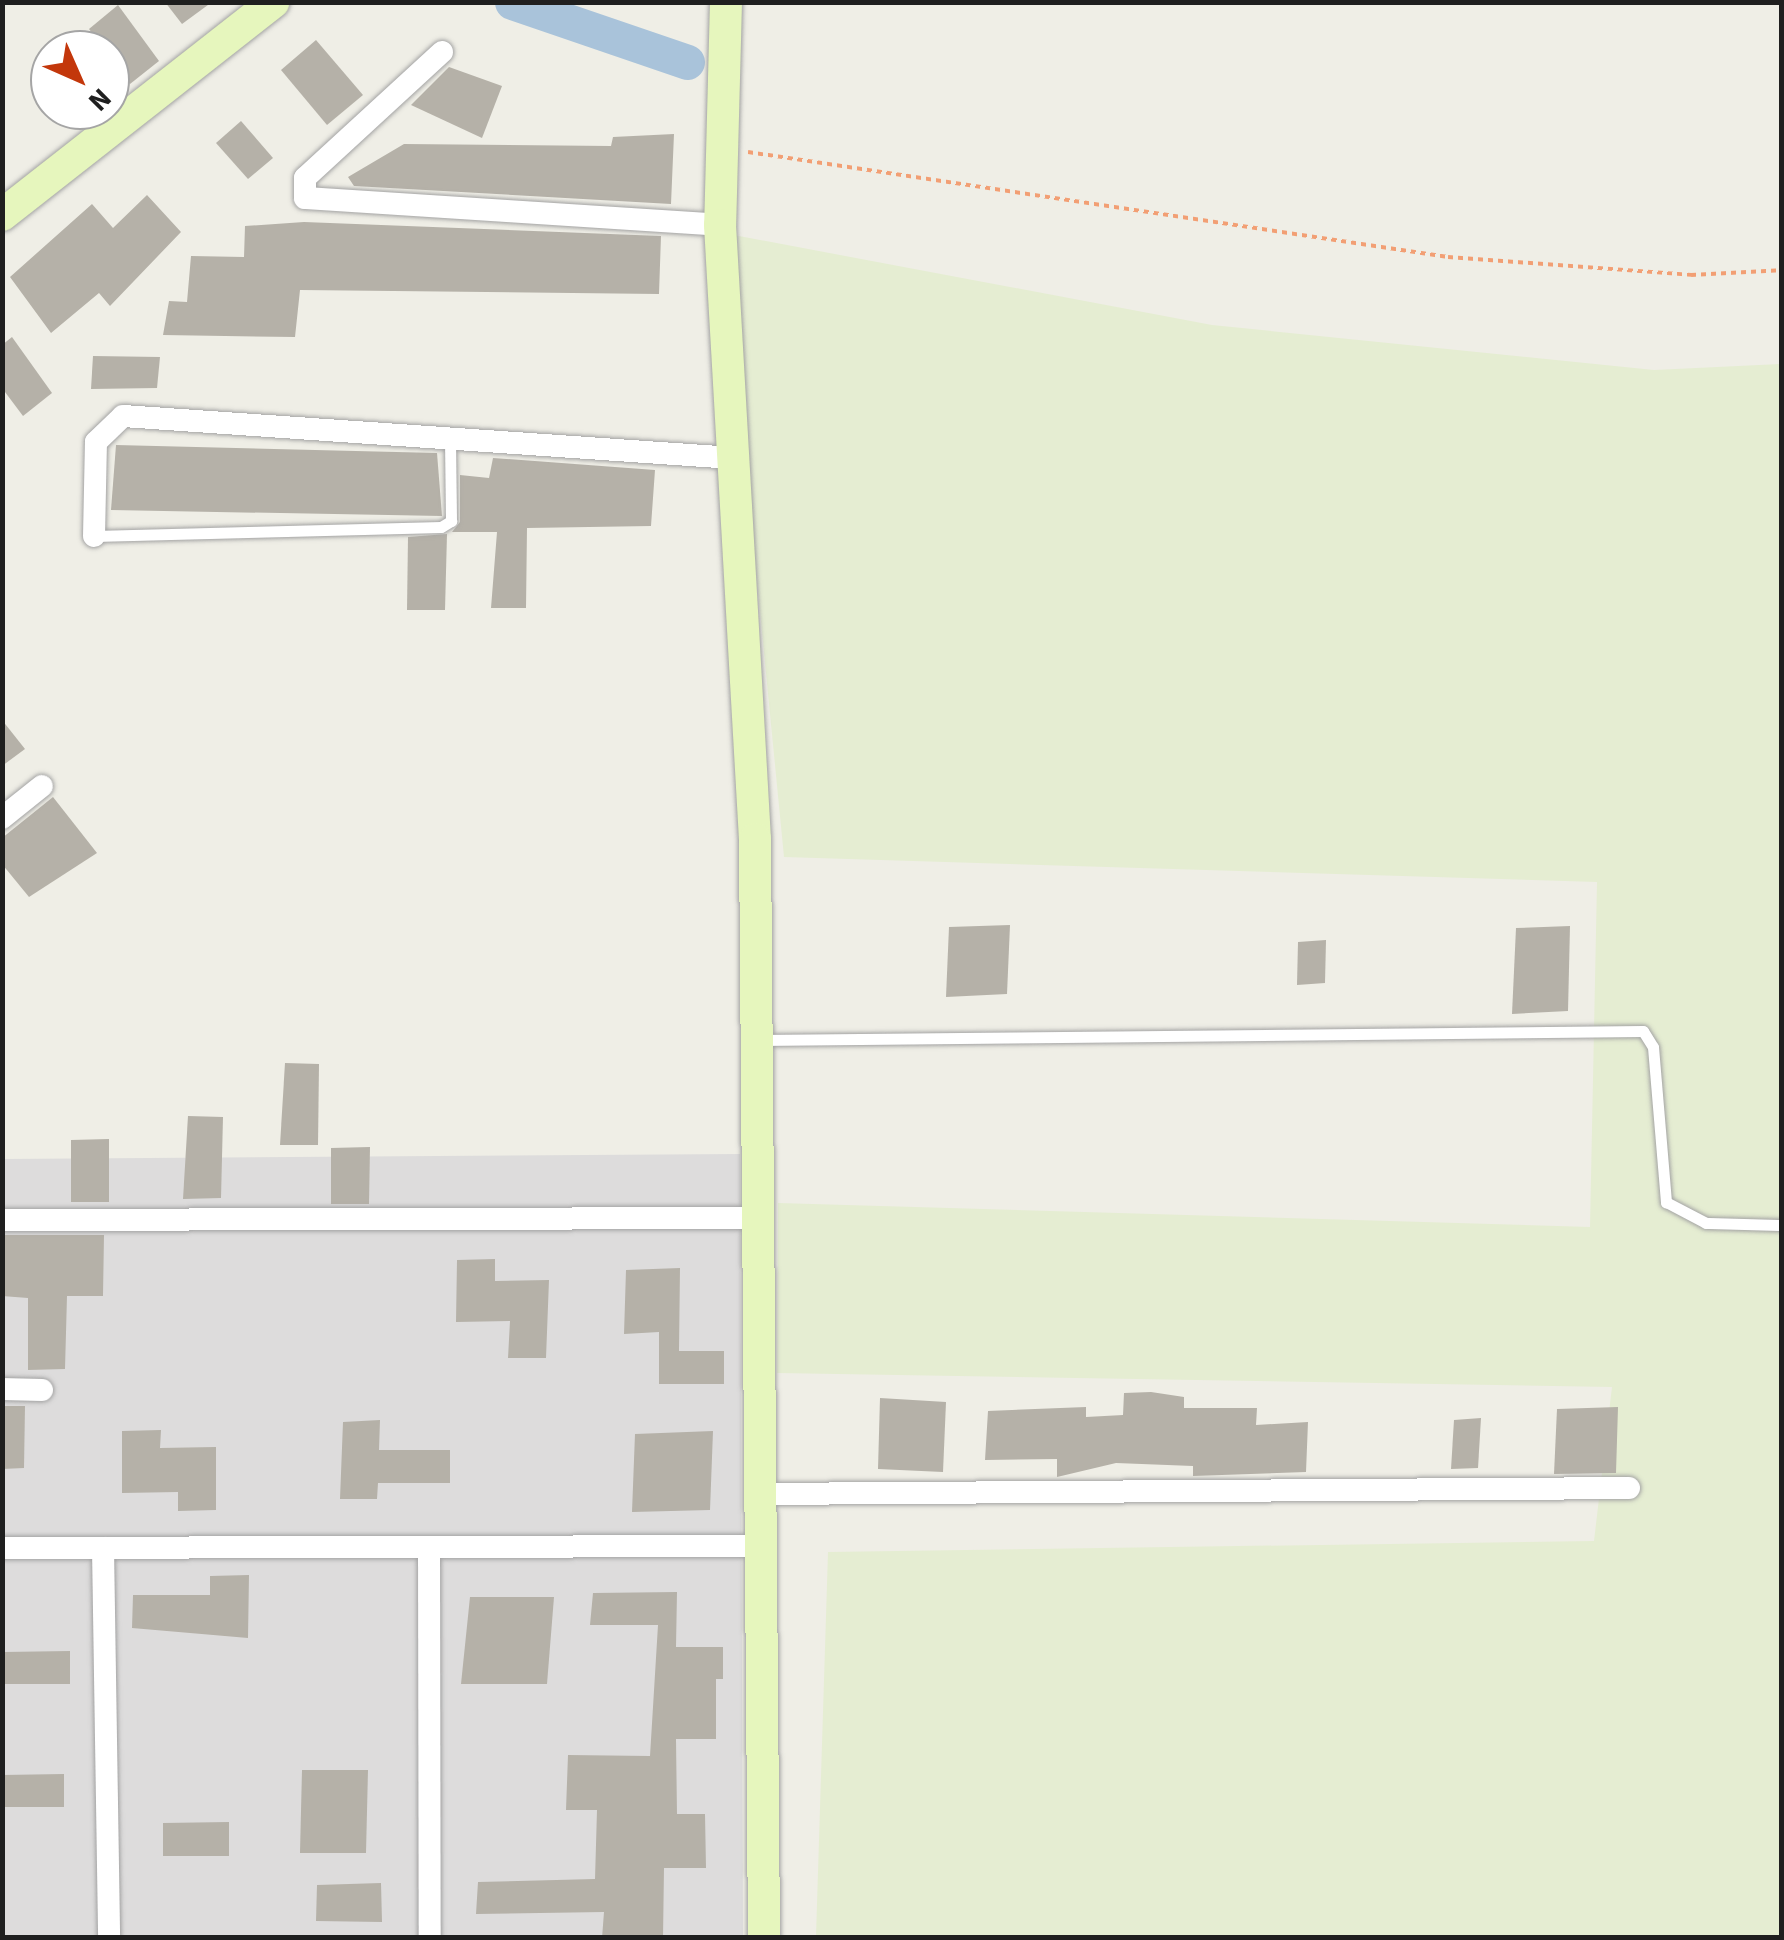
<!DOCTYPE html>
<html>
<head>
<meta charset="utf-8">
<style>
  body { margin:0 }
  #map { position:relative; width:1784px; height:1940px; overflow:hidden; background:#efeee6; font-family:"Source Sans 3",sans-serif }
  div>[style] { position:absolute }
  .residential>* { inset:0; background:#dddcdc }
  .farmland>* { inset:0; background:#e5edd2 }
  .river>* { height:35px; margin:-17.5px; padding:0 17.5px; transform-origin:17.5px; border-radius:17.5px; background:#a9c3da }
  .building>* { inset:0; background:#b5b1a8 }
  .path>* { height:4px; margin-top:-2px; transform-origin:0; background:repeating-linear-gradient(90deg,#f29f74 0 5px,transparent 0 10px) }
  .roads { filter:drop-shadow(0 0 2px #a3a3a3) drop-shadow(0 0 2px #a3a3a3) }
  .lane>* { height:11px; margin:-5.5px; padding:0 5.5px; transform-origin:5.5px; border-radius:5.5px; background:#fff }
  .street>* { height:22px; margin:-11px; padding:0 11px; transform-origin:11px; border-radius:11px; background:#fff }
  .secondary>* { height:32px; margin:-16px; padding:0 16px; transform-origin:16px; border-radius:16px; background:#e6f6bd }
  span { translate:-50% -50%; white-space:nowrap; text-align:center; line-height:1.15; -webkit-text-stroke:8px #fff; paint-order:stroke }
  .frame { position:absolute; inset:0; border:5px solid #1f1f1f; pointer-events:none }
  .north { position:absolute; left:30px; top:30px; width:100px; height:100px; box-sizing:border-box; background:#fff; border:2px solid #a5a5a5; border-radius:50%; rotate:135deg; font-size:28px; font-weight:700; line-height:40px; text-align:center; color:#1f1f1f }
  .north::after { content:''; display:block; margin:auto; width:35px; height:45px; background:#c3370b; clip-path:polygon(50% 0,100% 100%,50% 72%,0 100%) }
</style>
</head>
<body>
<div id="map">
  <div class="residential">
    <div style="clip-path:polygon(740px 1154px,743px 1937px,3px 1937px,2px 1159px)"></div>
  </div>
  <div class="farmland">
    <div style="clip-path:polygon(723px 233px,1212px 325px,1654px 370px,1781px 364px,1781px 1937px,816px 1936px,828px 1552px,1594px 1541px,1612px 1387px,777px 1373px,778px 1203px,1590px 1227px,1597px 882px,784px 857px)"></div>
  </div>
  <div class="river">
    <div style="left:512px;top:2px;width:185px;rotate:18.9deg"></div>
  </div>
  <div class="building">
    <div style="clip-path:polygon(165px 2px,212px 2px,182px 24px)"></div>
    <div style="clip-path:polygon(118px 5px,159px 61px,130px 84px,89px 29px)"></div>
    <div style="clip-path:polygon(316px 40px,363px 95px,327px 125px,281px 70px)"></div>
    <div style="clip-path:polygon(449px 67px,502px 86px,482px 138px,411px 105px)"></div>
    <div style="clip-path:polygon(241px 121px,273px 158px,248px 179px,216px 143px)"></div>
    <div style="clip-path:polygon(674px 134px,671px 204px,354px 186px,348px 177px,404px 144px,611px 146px,613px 137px)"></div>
    <div style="clip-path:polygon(147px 195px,181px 232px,110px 306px,99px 293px,51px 333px,10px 277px,92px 204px,113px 228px)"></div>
    <div style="clip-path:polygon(304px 222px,661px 236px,659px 294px,300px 290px,295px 337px,163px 335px,169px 301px,187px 302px,191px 256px,244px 257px,245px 226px)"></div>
    <div style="clip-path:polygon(12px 337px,52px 393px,23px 416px,2px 388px,2px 345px)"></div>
    <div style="clip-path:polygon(93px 356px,160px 357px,157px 388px,91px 389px)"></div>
    <div style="clip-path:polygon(116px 445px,437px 453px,442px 516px,111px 510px)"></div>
    <div style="clip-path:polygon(493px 458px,655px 470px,651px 526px,527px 528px,526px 608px,491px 608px,497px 532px,452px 532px,460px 522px,460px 475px,489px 478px)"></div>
    <div style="clip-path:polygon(447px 534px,445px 610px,407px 610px,408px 537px)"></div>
    <div style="clip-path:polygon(2px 720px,25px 749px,2px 766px)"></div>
    <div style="clip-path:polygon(53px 797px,97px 853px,29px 897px,2px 864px,2px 838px)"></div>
    <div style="clip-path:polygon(1010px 925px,1007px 994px,946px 997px,949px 927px)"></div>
    <div style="clip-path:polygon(1570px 926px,1568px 1011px,1512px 1014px,1516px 928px)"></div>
    <div style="clip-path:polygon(1326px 940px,1325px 983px,1297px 985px,1298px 942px)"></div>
    <div style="clip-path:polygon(285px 1063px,319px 1064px,318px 1145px,280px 1145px)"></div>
    <div style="clip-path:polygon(188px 1116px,223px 1117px,221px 1198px,183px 1199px)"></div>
    <div style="clip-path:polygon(109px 1139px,109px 1202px,71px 1202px,71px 1140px)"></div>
    <div style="clip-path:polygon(370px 1147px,369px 1204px,331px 1204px,331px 1148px)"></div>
    <div style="clip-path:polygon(2px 1235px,104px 1235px,103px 1296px,67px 1296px,65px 1369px,28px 1370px,28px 1298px,2px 1296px)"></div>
    <div style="clip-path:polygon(495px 1259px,495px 1281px,549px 1280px,546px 1358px,508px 1358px,510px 1321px,456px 1322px,457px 1260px)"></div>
    <div style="clip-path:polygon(680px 1268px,679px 1351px,724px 1351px,724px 1384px,659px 1384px,659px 1332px,624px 1334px,626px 1270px)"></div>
    <div style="clip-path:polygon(1151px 1392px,1184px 1397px,1184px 1408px,1257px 1408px,1256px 1425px,1308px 1422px,1306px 1472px,1193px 1476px,1193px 1466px,1116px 1463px,1057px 1477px,1057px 1459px,985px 1460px,988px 1411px,1086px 1407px,1086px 1417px,1123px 1415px,1124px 1393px)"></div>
    <div style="clip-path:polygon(880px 1398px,946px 1402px,943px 1472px,878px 1469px)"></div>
    <div style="clip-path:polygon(2px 1406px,25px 1406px,24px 1468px,2px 1469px)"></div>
    <div style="clip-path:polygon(1618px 1407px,1616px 1473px,1554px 1474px,1557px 1409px)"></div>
    <div style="clip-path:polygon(1481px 1418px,1478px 1468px,1451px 1469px,1454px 1420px)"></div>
    <div style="clip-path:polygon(380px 1420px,379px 1450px,450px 1450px,450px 1483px,378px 1483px,377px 1499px,340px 1499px,343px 1422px)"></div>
    <div style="clip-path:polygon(161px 1430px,160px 1448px,216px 1447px,216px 1510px,178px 1511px,178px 1492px,122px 1493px,122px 1431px)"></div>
    <div style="clip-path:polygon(713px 1431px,710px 1510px,632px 1512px,635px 1434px)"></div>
    <div style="clip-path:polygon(249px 1575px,248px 1638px,132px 1628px,133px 1595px,210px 1595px,210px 1576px)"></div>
    <div style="clip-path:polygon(677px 1592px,676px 1647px,723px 1647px,723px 1679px,716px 1679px,716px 1739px,676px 1739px,677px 1814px,705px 1814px,706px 1868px,664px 1868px,663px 1938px,602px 1938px,604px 1912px,476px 1914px,478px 1882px,595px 1879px,597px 1810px,566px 1810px,568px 1755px,650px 1756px,658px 1625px,590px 1625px,593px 1593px)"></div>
    <div style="clip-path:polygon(470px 1597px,554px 1597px,547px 1684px,461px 1684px)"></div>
    <div style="clip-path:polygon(70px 1651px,70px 1684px,4px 1684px,4px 1652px)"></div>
    <div style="clip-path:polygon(302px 1770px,368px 1770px,366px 1853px,300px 1853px)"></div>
    <div style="clip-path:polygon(64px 1774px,64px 1807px,2px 1807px,2px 1775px)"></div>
    <div style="clip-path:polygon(229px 1822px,229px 1856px,163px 1856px,163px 1823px)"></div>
    <div style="clip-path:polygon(381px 1883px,382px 1922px,316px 1921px,317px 1885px)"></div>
  </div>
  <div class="path">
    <div style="left:748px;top:152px;width:708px;rotate:8.53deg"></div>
    <div style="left:1448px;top:257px;width:244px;rotate:4.2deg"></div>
    <div style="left:1691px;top:275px;width:91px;rotate:-3.1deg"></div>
  </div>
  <div class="roads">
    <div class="lane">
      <div style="left:94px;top:536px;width:347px;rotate:-1.5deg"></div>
      <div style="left:441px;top:527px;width:12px;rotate:-31deg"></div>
      <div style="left:451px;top:521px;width:81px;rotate:-90.7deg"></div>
      <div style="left:759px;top:1040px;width:884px;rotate:-0.58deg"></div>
      <div style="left:1643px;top:1031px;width:19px;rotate:58deg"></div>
      <div style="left:1653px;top:1047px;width:156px;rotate:85.2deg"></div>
      <div style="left:1666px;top:1202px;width:45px;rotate:27.7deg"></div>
      <div style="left:1706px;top:1223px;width:76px;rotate:1.5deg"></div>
    </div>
    <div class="street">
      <div style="left:442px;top:52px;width:186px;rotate:137.4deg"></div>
      <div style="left:305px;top:178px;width:20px;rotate:90deg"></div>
      <div style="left:305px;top:198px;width:416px;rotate:3.7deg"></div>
      <div style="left:94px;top:536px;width:94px;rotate:-88.8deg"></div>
      <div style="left:96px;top:442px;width:37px;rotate:-44deg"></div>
      <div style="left:123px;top:416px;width:611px;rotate:3.94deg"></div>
      <div style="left:2px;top:818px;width:51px;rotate:-38.7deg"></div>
      <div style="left:2px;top:1220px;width:753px;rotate:-0.15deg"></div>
      <div style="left:2px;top:1389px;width:40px;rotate:1.4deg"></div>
      <div style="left:757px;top:1494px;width:872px;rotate:-0.39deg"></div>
      <div style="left:2px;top:1548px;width:756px;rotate:-0.15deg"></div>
      <div style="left:103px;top:1548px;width:390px;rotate:89.1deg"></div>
      <div style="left:429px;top:1548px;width:390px;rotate:89.9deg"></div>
    </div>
    <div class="secondary">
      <div style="left:726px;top:2px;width:223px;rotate:91.5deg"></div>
      <div style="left:720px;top:225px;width:615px;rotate:86.74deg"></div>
      <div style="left:755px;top:839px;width:1099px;rotate:89.53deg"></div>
      <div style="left:2px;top:215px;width:345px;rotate:-38.1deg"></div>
    </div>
  </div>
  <div class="frame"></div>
  <div class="north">N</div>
</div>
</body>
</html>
